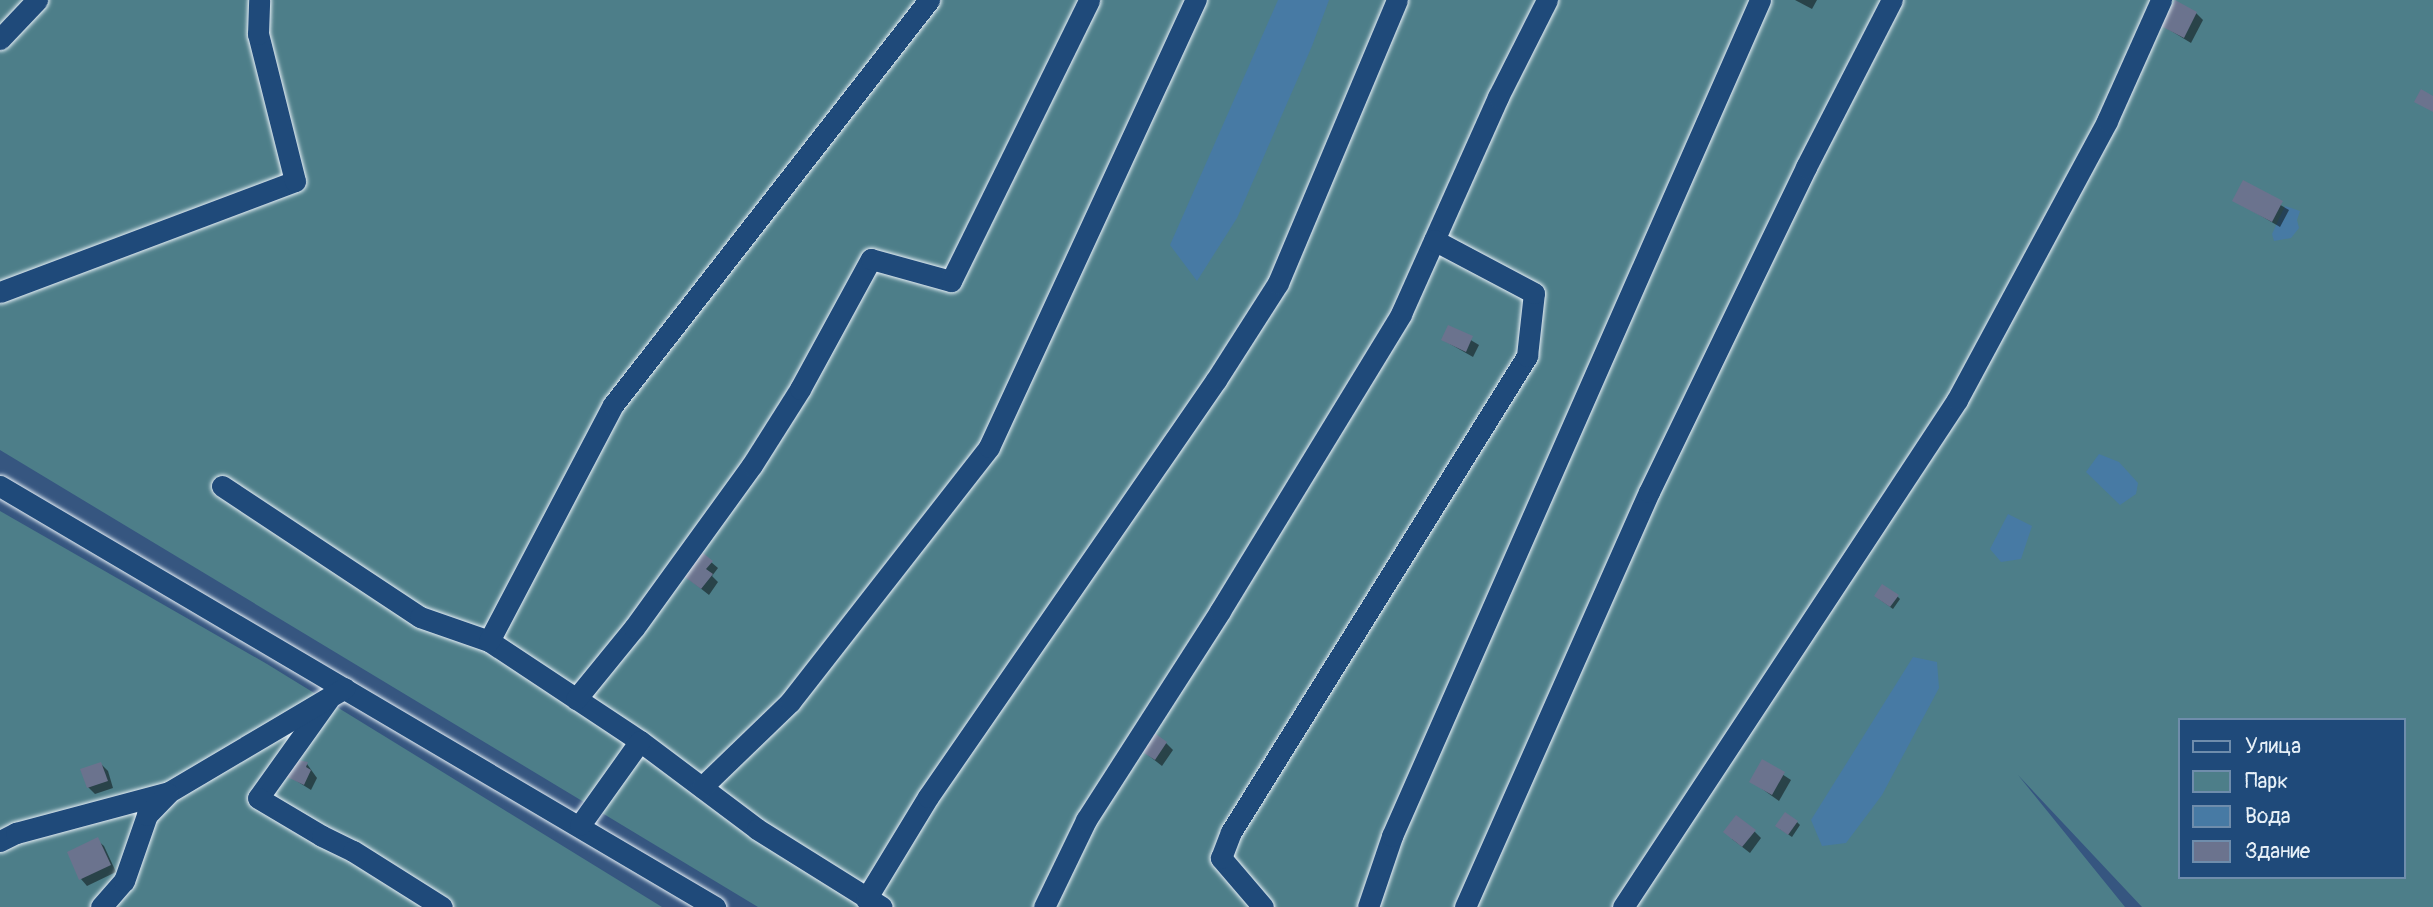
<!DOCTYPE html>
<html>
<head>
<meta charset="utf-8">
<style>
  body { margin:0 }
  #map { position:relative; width:2433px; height:907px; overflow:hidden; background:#365680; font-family:Pangolin,sans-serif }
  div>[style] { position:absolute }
  .green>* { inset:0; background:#4d7e89 }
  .water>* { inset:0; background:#477aa4 }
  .shadow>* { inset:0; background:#0007 }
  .building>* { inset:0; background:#6b738e }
  .roads { filter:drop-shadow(0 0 2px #e8f1f8) drop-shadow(0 0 2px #e8f1f8) }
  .minor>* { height:21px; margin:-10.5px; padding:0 10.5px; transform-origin:10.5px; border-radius:10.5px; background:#1f4a7a }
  span { translate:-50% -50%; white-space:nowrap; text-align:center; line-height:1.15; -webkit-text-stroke:5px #1f4a7a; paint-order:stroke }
  .legend { position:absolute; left:2178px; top:718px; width:228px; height:161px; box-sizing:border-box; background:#1f4a7a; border:2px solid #6f8dac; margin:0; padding:9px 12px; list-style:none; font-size:21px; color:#e8f1f8 }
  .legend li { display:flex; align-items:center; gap:14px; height:35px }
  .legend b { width:35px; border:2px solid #6f8dac }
</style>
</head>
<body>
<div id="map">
  <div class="green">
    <div style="clip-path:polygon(evenodd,0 0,2433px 0,2433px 907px,2142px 907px,2018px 775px,2125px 907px,758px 907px,0 450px,0 0,2179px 720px,2403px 720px,2403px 877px,2179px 877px,2179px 720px)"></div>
    <div style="clip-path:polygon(0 511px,267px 664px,662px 907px,0 907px)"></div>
  </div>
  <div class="water">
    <div style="clip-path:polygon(1278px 0,1329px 0,1312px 46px,1237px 218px,1197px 281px,1170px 245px)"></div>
    <div style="clip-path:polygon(2285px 206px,2300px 211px,2297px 220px,2299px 228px,2291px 238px,2274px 241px,2272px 234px)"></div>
    <div style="clip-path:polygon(2099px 454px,2119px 462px,2138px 483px,2136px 494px,2120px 505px,2086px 472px)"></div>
    <div style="clip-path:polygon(2008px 514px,2032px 526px,2021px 559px,2001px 562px,1990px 549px)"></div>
    <div style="clip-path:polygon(1913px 657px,1937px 662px,1939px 688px,1882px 795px,1846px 843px,1822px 846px,1811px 820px)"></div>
  </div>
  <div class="shadow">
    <div style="clip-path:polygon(1795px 0,1817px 0,1812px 9px)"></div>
    <div style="clip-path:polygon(2196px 13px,2203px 20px,2191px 43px,2163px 26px)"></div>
    <div style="clip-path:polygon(2244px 183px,2289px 210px,2280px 227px,2234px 200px)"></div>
    <div style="clip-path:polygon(1449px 327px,1479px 345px,1473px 357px,1443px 340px)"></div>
    <div style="clip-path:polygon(711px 562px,718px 568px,712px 576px,718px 582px,709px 595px,690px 580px)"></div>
    <div style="clip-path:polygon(1897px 596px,1900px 599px,1893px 609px,1879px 599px)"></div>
    <div style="clip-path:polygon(1166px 743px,1173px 750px,1162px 766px,1139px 748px)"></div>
    <div style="clip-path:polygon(1762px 761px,1791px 780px,1779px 801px,1751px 781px)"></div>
    <div style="clip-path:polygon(101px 764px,108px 771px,113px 788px,95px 794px,88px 787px)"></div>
    <div style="clip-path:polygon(307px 764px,317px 778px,311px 790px,287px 775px)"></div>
    <div style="clip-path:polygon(1797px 822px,1800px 825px,1792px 837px,1780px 829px)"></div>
    <div style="clip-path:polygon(1754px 831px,1761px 838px,1750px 853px,1732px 839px)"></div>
    <div style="clip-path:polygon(97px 840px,104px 846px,116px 872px,87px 886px,81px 879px)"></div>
  </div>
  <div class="building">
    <div style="clip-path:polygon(2175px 0,2197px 12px,2184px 38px,2161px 26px)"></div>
    <div style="clip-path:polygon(2421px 89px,2433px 96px,2433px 112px,2414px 102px)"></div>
    <div style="clip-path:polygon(2243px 180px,2283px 201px,2272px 222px,2232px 201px)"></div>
    <div style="clip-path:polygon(1448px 325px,1473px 336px,1466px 352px,1441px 340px)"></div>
    <div style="clip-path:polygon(699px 550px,713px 561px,706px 569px,713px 574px,701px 589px,681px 574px)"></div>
    <div style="clip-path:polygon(1882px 584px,1899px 595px,1890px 607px,1874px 596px)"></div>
    <div style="clip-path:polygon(1149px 729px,1167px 742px,1155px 760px,1136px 748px)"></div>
    <div style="clip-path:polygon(292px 759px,308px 762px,306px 767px,311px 770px,304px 785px,285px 776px)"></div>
    <div style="clip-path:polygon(1762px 759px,1785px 772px,1772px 795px,1749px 782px)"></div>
    <div style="clip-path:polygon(101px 762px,108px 781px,87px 788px,80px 769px)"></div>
    <div style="clip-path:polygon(1785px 812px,1798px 821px,1788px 835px,1775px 826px)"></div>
    <div style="clip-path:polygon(1736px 815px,1756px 830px,1742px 847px,1723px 832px)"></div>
    <div style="clip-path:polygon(98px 837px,111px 865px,79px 880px,67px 852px)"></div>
  </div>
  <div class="roads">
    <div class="minor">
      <div style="left:0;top:39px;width:54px;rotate:-46.5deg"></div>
      <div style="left:0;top:292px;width:315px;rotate:-20.6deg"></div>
      <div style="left:295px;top:181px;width:152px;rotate:-104.1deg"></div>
      <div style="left:258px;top:34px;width:34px;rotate:-88deg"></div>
      <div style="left:0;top:486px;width:830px;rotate:30.49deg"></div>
      <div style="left:222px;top:486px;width:237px;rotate:33.5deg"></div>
      <div style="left:420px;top:617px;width:73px;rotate:19.2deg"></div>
      <div style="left:489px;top:641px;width:181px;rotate:33.5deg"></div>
      <div style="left:640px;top:741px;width:146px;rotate:36.9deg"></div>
      <div style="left:757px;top:829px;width:147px;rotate:32deg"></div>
      <div style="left:489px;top:641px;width:267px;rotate:-62.3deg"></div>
      <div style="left:613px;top:405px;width:514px;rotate:-52.04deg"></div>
      <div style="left:576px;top:699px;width:92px;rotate:-50.8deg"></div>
      <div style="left:634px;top:628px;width:201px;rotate:-54.1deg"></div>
      <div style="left:752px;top:465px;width:90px;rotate:-57.7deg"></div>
      <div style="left:800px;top:389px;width:148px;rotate:-61.4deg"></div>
      <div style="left:871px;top:259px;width:83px;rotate:15.4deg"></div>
      <div style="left:951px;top:281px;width:313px;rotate:-63.8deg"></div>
      <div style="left:328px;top:700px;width:120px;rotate:125.5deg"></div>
      <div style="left:258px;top:798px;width:74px;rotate:30.7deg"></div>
      <div style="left:322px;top:836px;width:34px;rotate:26deg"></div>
      <div style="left:353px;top:851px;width:105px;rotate:32.2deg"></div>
      <div style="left:702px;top:787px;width:122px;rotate:-44deg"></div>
      <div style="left:790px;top:702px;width:323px;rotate:-52deg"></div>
      <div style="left:989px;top:447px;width:493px;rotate:-65.2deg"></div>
      <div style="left:580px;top:825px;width:103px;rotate:-54.5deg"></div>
      <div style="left:0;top:841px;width:18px;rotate:-27deg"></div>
      <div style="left:16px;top:833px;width:158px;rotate:-15deg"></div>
      <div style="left:169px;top:792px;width:204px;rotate:-30.6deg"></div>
      <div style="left:866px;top:899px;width:119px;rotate:-58.7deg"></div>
      <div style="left:928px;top:797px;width:507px;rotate:-55.37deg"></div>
      <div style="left:1216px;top:380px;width:115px;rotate:-57.4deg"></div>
      <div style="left:1278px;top:283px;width:307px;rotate:-67.2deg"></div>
      <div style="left:101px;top:907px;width:35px;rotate:-49deg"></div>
      <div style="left:124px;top:881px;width:70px;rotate:-70.8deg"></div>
      <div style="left:147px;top:815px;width:30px;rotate:-46deg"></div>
      <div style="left:1044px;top:907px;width:97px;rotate:-64.2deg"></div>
      <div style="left:1086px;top:820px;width:248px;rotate:-57.3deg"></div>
      <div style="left:1220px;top:611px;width:348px;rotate:-58.6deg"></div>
      <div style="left:1401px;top:314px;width:238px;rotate:-65.9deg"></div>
      <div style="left:1498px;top:97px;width:109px;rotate:-63.2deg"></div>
      <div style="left:1263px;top:907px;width:65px;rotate:-130.6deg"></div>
      <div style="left:1221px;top:858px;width:28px;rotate:-69deg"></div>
      <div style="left:1231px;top:832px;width:561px;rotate:-58.12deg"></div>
      <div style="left:1527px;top:356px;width:63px;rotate:-83.7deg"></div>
      <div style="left:1534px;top:293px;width:113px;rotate:-152.1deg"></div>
      <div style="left:1368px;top:907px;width:75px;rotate:-71.3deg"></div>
      <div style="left:1392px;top:836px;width:913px;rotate:-66.24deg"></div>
      <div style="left:1465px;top:907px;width:454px;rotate:-66.1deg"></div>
      <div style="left:1649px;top:492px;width:361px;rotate:-64.2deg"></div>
      <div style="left:1806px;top:167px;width:188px;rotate:-62.8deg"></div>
      <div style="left:1623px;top:907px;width:607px;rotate:-56.62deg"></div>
      <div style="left:1957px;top:400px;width:317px;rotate:-61.7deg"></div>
      <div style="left:2107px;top:121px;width:133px;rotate:-65.9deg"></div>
    </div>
  </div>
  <ul class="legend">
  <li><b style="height:9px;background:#1f4a7a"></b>Улица</li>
  <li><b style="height:19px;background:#4d7e89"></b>Парк</li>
  <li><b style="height:19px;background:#477aa4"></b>Вода</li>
  <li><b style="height:19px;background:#6b738e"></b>Здание</li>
  </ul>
</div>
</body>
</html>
